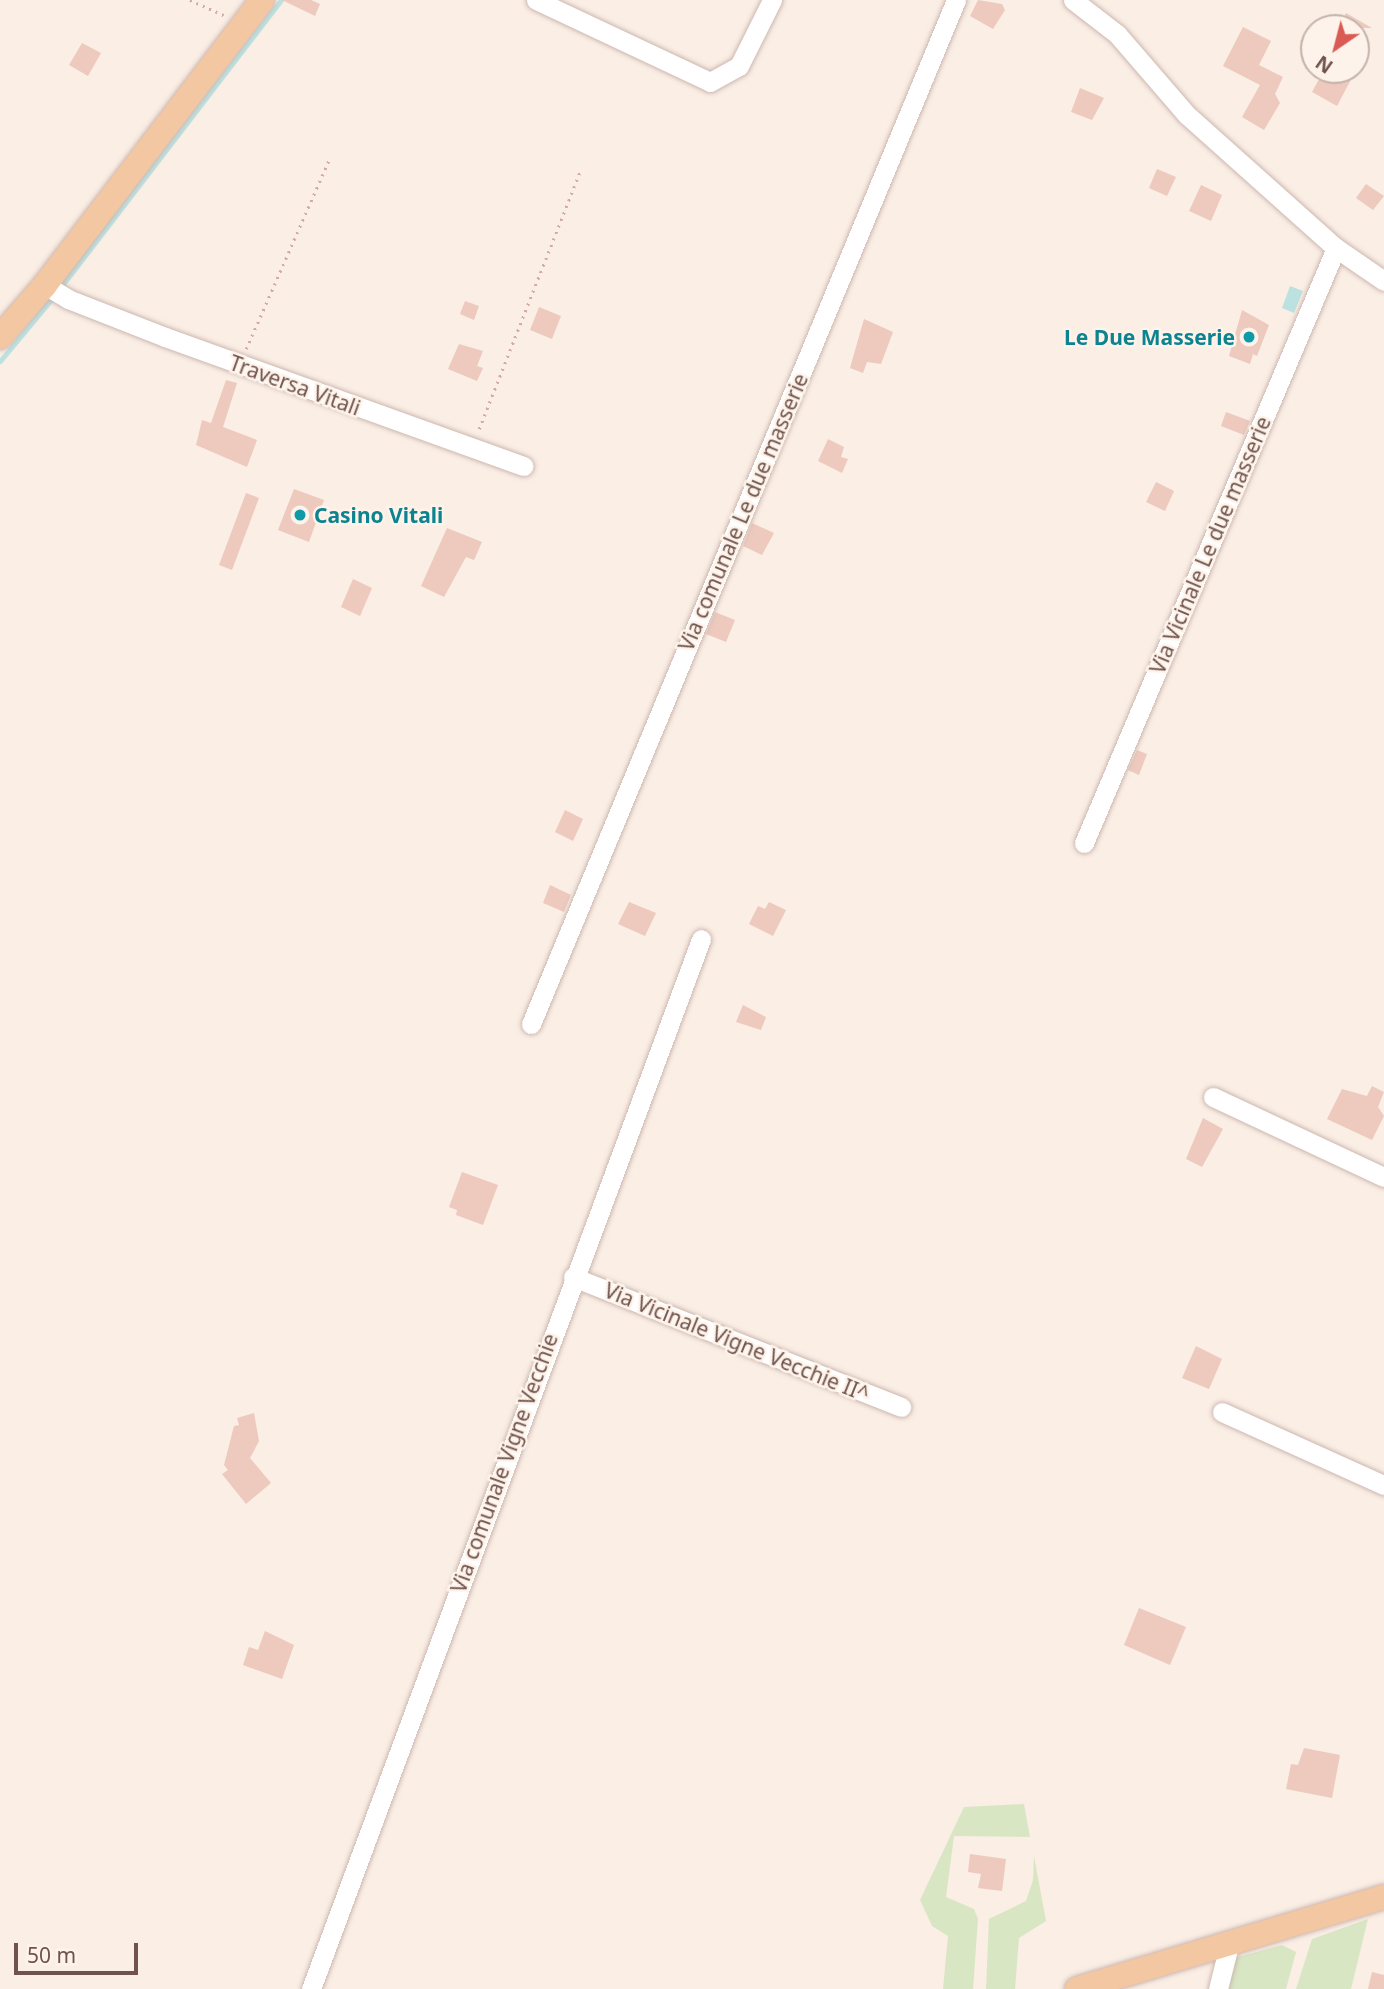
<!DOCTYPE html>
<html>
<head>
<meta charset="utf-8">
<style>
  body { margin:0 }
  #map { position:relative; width:1384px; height:1989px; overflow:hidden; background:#faeee5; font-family:"Noto Sans",sans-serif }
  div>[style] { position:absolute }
  .green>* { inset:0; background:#d8e6c4 }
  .water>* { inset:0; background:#bbe2e1 }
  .stream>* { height:5px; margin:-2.5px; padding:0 2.5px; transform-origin:2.5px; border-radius:2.5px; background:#bbe2e1 }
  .building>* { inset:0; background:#edc9be }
  .path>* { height:2.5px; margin-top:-1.25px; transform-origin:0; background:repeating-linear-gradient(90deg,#d2aca2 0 2px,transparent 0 7px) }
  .roads { filter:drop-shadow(0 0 2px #cdb7af) drop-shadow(0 0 2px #cdb7af) }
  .minor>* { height:19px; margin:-9.5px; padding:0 9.5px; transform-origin:9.5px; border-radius:9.5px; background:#fff }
  .major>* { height:24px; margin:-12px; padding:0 12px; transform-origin:12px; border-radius:12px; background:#f3c7a2 }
  .dots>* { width:19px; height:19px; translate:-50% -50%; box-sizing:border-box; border:4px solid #fdf3ea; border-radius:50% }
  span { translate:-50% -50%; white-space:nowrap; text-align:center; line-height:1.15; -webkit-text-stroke:5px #fdf3ea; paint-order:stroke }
  .culture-label { font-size:21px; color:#0d838f; font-weight:700 }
  .right { translate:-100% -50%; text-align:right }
  .left { translate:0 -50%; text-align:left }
  .street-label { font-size:21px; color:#70534c }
  .north { position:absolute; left:1300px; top:14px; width:70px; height:70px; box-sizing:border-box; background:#fdf3ea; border:2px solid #c5b3ab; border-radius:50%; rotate:215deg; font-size:19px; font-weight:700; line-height:28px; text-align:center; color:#70534c }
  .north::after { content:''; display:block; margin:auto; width:24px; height:32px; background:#da5a54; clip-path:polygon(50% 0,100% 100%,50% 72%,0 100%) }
  .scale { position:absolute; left:14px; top:1943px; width:124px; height:32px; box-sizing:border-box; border:4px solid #70534c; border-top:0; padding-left:9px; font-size:21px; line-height:24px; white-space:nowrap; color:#70534c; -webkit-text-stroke:5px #fdf3ea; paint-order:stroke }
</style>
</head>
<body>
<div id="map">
  <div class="green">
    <div style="clip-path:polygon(1024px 1804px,1030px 1837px,954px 1836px,946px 1897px,974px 1909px,978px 1919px,973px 1989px,943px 1989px,948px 1936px,932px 1926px,920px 1900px,964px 1807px)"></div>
    <div style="clip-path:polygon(1034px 1856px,1046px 1921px,1019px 1938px,1015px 1989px,986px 1989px,989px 1919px,1026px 1901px,1033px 1880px)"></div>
    <div style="clip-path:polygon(1368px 1919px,1351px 1989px,1296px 1989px,1312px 1939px)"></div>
    <div style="clip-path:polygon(1282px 1945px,1296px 1952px,1286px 1989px,1226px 1989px,1234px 1958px)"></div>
  </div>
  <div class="water">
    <div style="clip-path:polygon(1290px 286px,1303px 291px,1294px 313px,1282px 308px)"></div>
  </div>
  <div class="stream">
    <div style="left:60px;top:288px;width:363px;rotate:-52.5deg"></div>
    <div style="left:0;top:361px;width:85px;rotate:-50.3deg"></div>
  </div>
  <div class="building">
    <div style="clip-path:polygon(282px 0,311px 0,320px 4px,315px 16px)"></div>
    <div style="clip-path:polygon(978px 0,1002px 4px,1005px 10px,993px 29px,970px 16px)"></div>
    <div style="clip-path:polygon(1346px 13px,1372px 28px,1338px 28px)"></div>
    <div style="clip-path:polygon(1243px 27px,1271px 41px,1259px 65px,1283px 77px,1275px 94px,1280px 103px,1264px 130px,1242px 117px,1260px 85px,1223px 66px)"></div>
    <div style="clip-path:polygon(82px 43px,101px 53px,88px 76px,69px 65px)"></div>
    <div style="clip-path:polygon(1324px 70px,1356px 70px,1337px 106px,1312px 92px)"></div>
    <div style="clip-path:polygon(1080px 88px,1104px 98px,1092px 120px,1071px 112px)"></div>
    <div style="clip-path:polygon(1157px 169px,1176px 177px,1167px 196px,1149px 188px)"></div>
    <div style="clip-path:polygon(1366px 184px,1384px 196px,1373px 210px,1356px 198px)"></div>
    <div style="clip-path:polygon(1201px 185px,1222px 195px,1211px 221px,1189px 211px)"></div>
    <div style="clip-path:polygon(465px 301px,479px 306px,474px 320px,460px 314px)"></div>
    <div style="clip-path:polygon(539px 307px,561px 316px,552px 339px,530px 330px)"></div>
    <div style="clip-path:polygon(1242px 310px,1269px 325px,1257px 356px,1253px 354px,1250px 364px,1229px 356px)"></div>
    <div style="clip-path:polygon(864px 319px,893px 332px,881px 364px,867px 362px,863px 373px,850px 368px)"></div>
    <div style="clip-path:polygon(459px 344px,483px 351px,477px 366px,483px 368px,477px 381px,448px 369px)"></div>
    <div style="clip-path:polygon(226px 380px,237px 383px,223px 427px,257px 440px,247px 467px,196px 445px,202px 420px,211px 423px)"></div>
    <div style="clip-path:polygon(1226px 412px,1250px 421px,1244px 435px,1221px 426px)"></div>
    <div style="clip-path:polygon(828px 439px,844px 447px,841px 457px,848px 459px,842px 473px,818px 461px)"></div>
    <div style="clip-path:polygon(1156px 482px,1174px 491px,1165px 511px,1146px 502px)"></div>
    <div style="clip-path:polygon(294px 489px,324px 500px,309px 542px,278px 530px)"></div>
    <div style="clip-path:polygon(246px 493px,259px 498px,232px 570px,219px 565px)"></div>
    <div style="clip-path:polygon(752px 523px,774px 533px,762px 555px,743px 546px)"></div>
    <div style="clip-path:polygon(447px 528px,482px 542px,474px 560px,466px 557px,444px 597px,421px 586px)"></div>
    <div style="clip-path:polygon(353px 579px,372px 588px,360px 616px,341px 607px)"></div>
    <div style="clip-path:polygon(715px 612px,735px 620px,726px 642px,706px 634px)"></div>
    <div style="clip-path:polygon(1137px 750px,1147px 754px,1139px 775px,1128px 770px)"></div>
    <div style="clip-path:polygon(565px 810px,583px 819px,573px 841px,555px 832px)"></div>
    <div style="clip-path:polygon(550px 885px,571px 895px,564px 912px,543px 903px)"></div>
    <div style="clip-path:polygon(629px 902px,656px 913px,645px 936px,618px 924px)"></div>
    <div style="clip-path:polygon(769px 902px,786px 910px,773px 936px,749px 924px,758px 906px,765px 909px)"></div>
    <div style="clip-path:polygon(743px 1005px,766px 1017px,761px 1030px,736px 1022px)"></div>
    <div style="clip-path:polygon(1372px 1086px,1384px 1092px,1378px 1107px,1384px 1116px,1372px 1140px,1327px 1119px,1342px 1089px,1367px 1096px)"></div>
    <div style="clip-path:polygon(1203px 1118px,1223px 1129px,1202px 1167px,1186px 1159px)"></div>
    <div style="clip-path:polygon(462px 1172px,498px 1185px,483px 1225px,456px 1215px,457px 1210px,449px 1207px)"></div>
    <div style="clip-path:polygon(1196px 1346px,1222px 1359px,1209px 1389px,1182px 1378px)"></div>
    <div style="clip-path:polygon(254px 1413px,259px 1441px,250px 1458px,271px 1483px,246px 1504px,222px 1474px,228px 1470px,224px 1465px,234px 1426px,239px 1425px,237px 1418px)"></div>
    <div style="clip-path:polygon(1139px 1608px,1186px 1627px,1170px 1665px,1124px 1645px)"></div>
    <div style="clip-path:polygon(265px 1631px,294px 1645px,282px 1679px,243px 1665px,249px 1647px,258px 1650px)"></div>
    <div style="clip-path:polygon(1304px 1748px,1340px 1755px,1332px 1798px,1286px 1789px,1291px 1764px,1298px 1765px)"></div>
    <div style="clip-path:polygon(970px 1854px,1006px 1859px,1002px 1891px,978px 1888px,981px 1874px,968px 1872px)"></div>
    <div style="clip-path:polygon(1372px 1972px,1384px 1975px,1384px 1989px,1368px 1989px)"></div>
  </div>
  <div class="path">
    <div style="left:190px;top:0;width:37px;rotate:24deg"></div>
    <div style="left:246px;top:349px;width:206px;rotate:-66.3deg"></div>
    <div style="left:479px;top:429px;width:277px;rotate:-68.6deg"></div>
  </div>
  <div class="roads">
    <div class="minor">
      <div style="left:536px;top:0;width:192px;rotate:25.2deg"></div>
      <div style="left:710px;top:82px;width:33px;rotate:-29deg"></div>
      <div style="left:739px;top:66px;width:74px;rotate:-63.4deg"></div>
      <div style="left:1073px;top:0;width:56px;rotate:37.7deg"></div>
      <div style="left:1117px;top:34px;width:107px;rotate:49.2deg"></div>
      <div style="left:1187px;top:115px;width:200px;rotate:41.8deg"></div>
      <div style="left:1336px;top:248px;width:58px;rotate:34.5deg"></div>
      <div style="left:45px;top:285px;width:27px;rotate:31deg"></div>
      <div style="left:68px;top:299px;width:104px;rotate:21.4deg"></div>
      <div style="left:165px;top:337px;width:381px;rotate:19.8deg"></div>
      <div style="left:1084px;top:843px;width:646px;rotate:-67.05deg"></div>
      <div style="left:531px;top:1024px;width:1109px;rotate:-67.46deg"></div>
      <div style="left:1213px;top:1097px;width:189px;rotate:25.1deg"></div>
      <div style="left:573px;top:1277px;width:353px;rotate:21.6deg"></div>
      <div style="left:1222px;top:1412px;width:178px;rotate:24.3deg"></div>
      <div style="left:311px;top:1989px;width:1120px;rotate:-69.62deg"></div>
      <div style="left:1218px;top:1989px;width:45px;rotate:-76deg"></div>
    </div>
    <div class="major">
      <div style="left:0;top:337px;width:69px;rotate:-49.1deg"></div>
      <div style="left:45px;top:285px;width:358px;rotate:-52.7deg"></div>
      <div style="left:1077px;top:1989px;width:320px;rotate:-16.7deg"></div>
    </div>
  </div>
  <div class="dots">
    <div style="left:1249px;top:337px;background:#0f9aa8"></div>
    <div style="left:300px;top:515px;background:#0f9aa8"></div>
  </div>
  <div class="culture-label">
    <span class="right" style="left:1235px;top:337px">Le Due Masserie</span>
    <span class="left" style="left:314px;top:515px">Casino Vitali</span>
  </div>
  <div class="street-label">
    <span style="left:295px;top:385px;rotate:20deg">Traversa Vitali</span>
    <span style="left:743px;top:512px;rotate:-67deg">Via comunale Le due masserie</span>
    <span style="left:1210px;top:545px;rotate:-67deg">Via Vicinale Le due masserie</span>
    <span style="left:737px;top:1342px;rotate:22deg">Via Vicinale Vigne Vecchie II^</span>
    <span style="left:504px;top:1463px;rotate:-70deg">Via comunale Vigne Vecchie</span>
  </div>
  <div class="north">N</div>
  <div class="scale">50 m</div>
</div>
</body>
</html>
